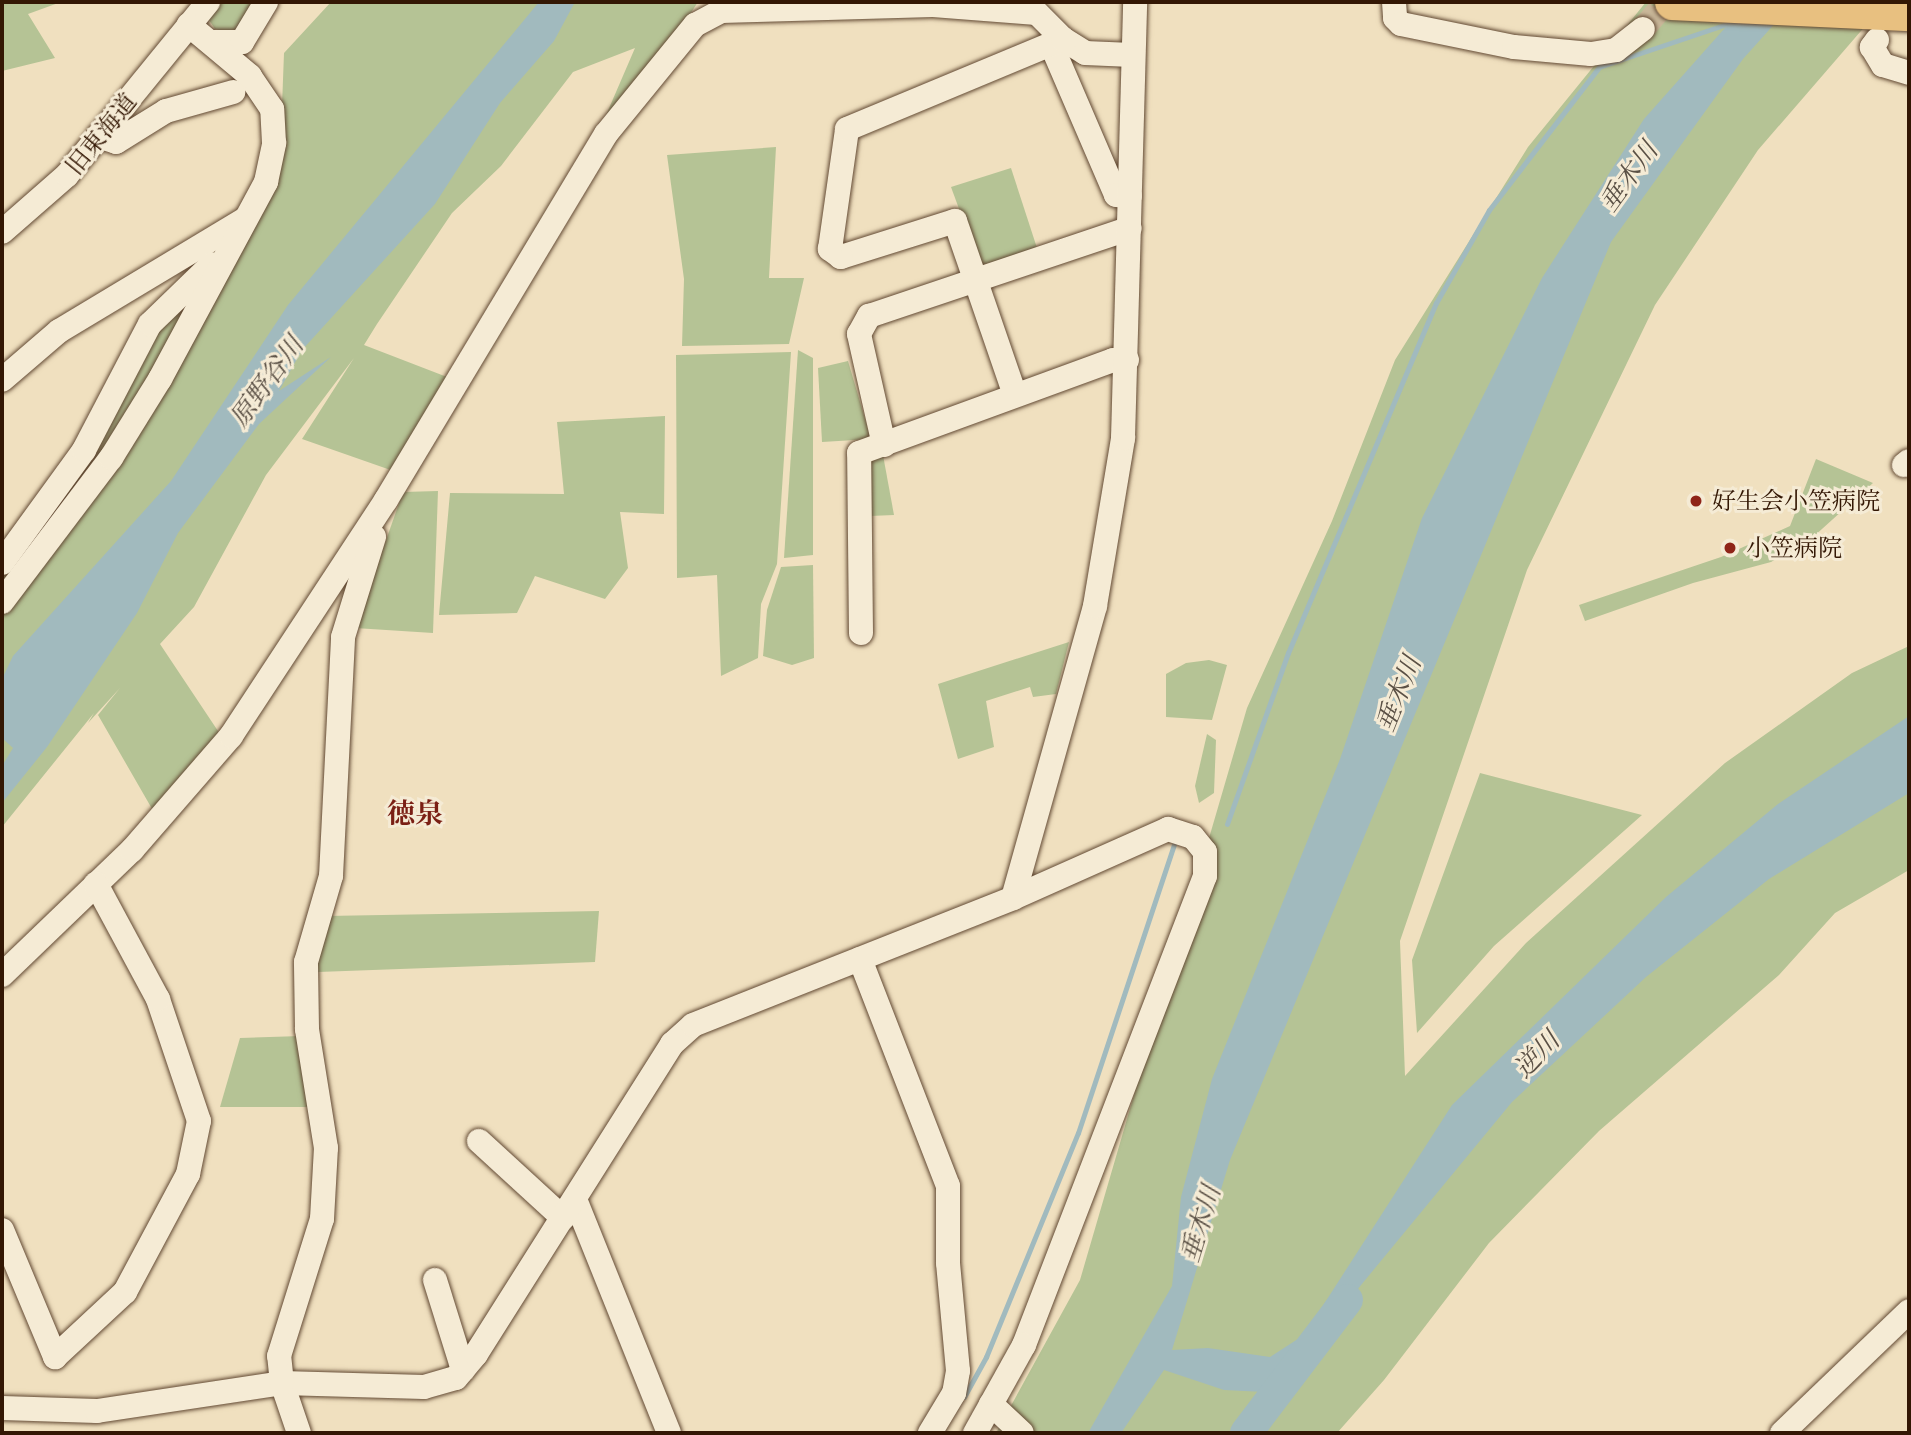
<!DOCTYPE html>
<html>
<head>
<meta charset="utf-8">
<style>
  body { margin:0 }
  #map { position:relative; width:1911px; height:1435px; overflow:hidden; background:#f0e0bf; font-family:"EB Garamond","Noto Serif JP",serif }
  div>[style] { position:absolute }
  .green>* { inset:0; background:#b5c395 }
  .water>* { inset:0; background:#a1babe }
  .stream>* { height:5px; margin:-2.5px; padding:0 2.5px; transform-origin:2.5px; border-radius:2.5px; background:#a1babe }
  .river>* { height:32px; margin:-16px; padding:0 16px; transform-origin:16px; border-radius:16px; background:#a1babe }
  .minor-tunnel>* { height:24px; margin-top:-12px; transform-origin:0; background:repeating-linear-gradient(90deg,#cab89a 0 24px,transparent 0 36px) }
  .roads { filter:drop-shadow(0 0 2px #624933) drop-shadow(0 0 2px #624933) }
  .minor>* { height:24px; margin:-12px; padding:0 12px; transform-origin:12px; border-radius:12px; background:#f5ebd5 }
  .highway>* { height:35px; margin:-17.5px; padding:0 17.5px; transform-origin:17.5px; border-radius:17.5px; background:#e8c080 }
  .dots>* { width:19px; height:19px; translate:-50% -50%; box-sizing:border-box; border:4px solid #f5ebd5; border-radius:50% }
  span { translate:-50% -50%; white-space:nowrap; text-align:center; line-height:1.15; -webkit-text-stroke:6px #f5ebd5; paint-order:stroke }
  .street-label { font-size:24px; color:#331704 }
  .poi-label { font-size:24px; color:#331704 }
  .left { translate:0 -50%; text-align:left }
  .water-label { font-size:26px; color:#5a5045; font-style:italic }
  .quarter-label { font-size:28px; color:#7a1f14; font-weight:700 }
  .frame { position:absolute; inset:0; border:4px solid #331704; pointer-events:none }
</style>
</head>
<body>
<div id="map">
  <div class="green">
    <div style="clip-path:polygon(2px 2px,61px 2px,28px 14px,55px 58px,2px 71px)"></div>
    <div style="clip-path:polygon(218px 2px,260px 2px,247px 28px,226px 32px,215px 29px,209px 20px)"></div>
    <div style="clip-path:polygon(331px 2px,698px 2px,575px 187px,635px 48px,573px 72px,501px 166px,452px 213px,377px 324px,364px 345px,460px 382px,402px 474px,302px 439px,354px 358px,266px 475px,194px 607px,160px 644px,222px 737px,155px 814px,98px 715px,120px 688px,88px 723px,94px 713px,2px 827px,2px 571px,150px 324px,215px 260px,280px 159px,284px 53px)"></div>
    <div style="clip-path:polygon(1646px 2px,1886px 2px,1758px 150px,1655px 305px,1527px 570px,1400px 941px,1405px 1076px,1526px 943px,1725px 763px,1852px 673px,1909px 646px,1909px 870px,1835px 913px,1779px 975px,1599px 1131px,1489px 1243px,1384px 1380px,1337px 1433px,996px 1433px,1080px 1280px,1247px 708px,1332px 521px,1395px 360px,1528px 147px)"></div>
    <div style="clip-path:polygon(776px 147px,769px 278px,804px 278px,789px 344px,682px 346px,684px 279px,667px 155px)"></div>
    <div style="clip-path:polygon(1011px 168px,1037px 248px,980px 266px,951px 187px)"></div>
    <div style="clip-path:polygon(798px 350px,813px 358px,813px 555px,784px 558px)"></div>
    <div style="clip-path:polygon(791px 352px,777px 564px,761px 604px,758px 658px,721px 676px,717px 575px,677px 578px,676px 355px)"></div>
    <div style="clip-path:polygon(848px 361px,871px 439px,822px 442px,818px 368px)"></div>
    <div style="clip-path:polygon(665px 416px,664px 514px,620px 512px,628px 568px,605px 599px,535px 576px,517px 613px,439px 615px,450px 493px,564px 494px,557px 422px)"></div>
    <div style="clip-path:polygon(883px 455px,894px 515px,870px 516px,871px 458px)"></div>
    <div style="clip-path:polygon(1816px 459px,1873px 483px,1812px 538px,1771px 562px,1693px 583px,1585px 621px,1579px 605px,1721px 557px,1790px 526px)"></div>
    <div style="clip-path:polygon(438px 491px,433px 633px,355px 628px,403px 492px)"></div>
    <div style="clip-path:polygon(813px 565px,814px 658px,792px 665px,763px 656px,767px 610px,781px 567px)"></div>
    <div style="clip-path:polygon(1069px 642px,1056px 694px,1033px 697px,1030px 687px,986px 701px,994px 747px,958px 759px,938px 684px)"></div>
    <div style="clip-path:polygon(1209px 660px,1227px 665px,1212px 720px,1166px 717px,1166px 674px,1186px 663px)"></div>
    <div style="clip-path:polygon(1207px 734px,1216px 740px,1214px 793px,1199px 803px,1195px 786px)"></div>
    <div style="clip-path:polygon(1480px 773px,1642px 815px,1494px 946px,1417px 1033px,1412px 960px)"></div>
    <div style="clip-path:polygon(599px 911px,595px 962px,318px 972px,317px 952px,326px 916px)"></div>
    <div style="clip-path:polygon(301px 1036px,313px 1107px,220px 1107px,240px 1038px)"></div>
  </div>
  <div class="water">
    <div style="clip-path:polygon(539px 2px,575px 2px,554px 41px,500px 103px,435px 204px,302px 350px,279px 391px,331px 357px,259px 424px,178px 533px,137px 613px,47px 747px,2px 803px,2px 766px,13px 748px,2px 738px,2px 679px,13px 656px,171px 481px,288px 305px)"></div>
    <div style="clip-path:polygon(1748px 2px,1794px 2px,1743px 59px,1611px 242px,1230px 1160px,1172px 1350px,1208px 1348px,1270px 1357px,1304px 1335px,1452px 1105px,1666px 897px,1778px 804px,1909px 716px,1909px 793px,1769px 879px,1646px 977px,1512px 1102px,1239px 1433px,1229px 1433px,1265px 1392px,1224px 1390px,1164px 1370px,1121px 1433px,1088px 1433px,1172px 1286px,1181px 1197px,1212px 1079px,1340px 759px,1422px 518px,1542px 278px,1644px 119px)"></div>
  </div>
  <div class="stream">
    <div style="left:1227px;top:824px;width:182px;rotate:-70.4deg"></div>
    <div style="left:1288px;top:653px;width:380px;rotate:-67.1deg"></div>
    <div style="left:1436px;top:303px;width:107px;rotate:-60.3deg"></div>
    <div style="left:1489px;top:210px;width:180px;rotate:-52.4deg"></div>
    <div style="left:1599px;top:67px;width:145px;rotate:-18.6deg"></div>
    <div style="left:964px;top:1397px;width:46px;rotate:-61.2deg"></div>
    <div style="left:986px;top:1357px;width:242px;rotate:-67.7deg"></div>
    <div style="left:1078px;top:1133px;width:304px;rotate:-71.6deg"></div>
  </div>
  <div class="river">
    <div style="left:1246px;top:1433px;width:167px;rotate:-52.8deg"></div>
  </div>
  <div class="minor-tunnel">
    <div style="left:1643px;top:29px;width:35px;rotate:-50deg"></div>
  </div>
  <div class="roads">
    <div class="minor">
      <div style="left:1394px;top:2px;width:16px;rotate:86deg"></div>
      <div style="left:1395px;top:18px;width:8px;rotate:45deg"></div>
      <div style="left:1401px;top:24px;width:115px;rotate:11.5deg"></div>
      <div style="left:1514px;top:47px;width:77px;rotate:5.2deg"></div>
      <div style="left:1591px;top:54px;width:25px;rotate:-9deg"></div>
      <div style="left:1616px;top:50px;width:34px;rotate:-38deg"></div>
      <div style="left:1877px;top:40px;width:9px;rotate:126deg"></div>
      <div style="left:1872px;top:47px;width:21px;rotate:59deg"></div>
      <div style="left:1883px;top:65px;width:27px;rotate:17deg"></div>
      <div style="left:210px;top:42px;width:32px"></div>
      <div style="left:242px;top:42px;width:47px;rotate:-59deg"></div>
      <div style="left:1051px;top:44px;width:164px;rotate:66.7deg"></div>
      <div style="left:1116px;top:195px;width:14px;rotate:4deg"></div>
      <div style="left:98px;top:136px;width:19px;rotate:18deg"></div>
      <div style="left:116px;top:142px;width:59px;rotate:-31.8deg"></div>
      <div style="left:166px;top:111px;width:70px;rotate:-15.8deg"></div>
      <div style="left:2px;top:232px;width:86px;rotate:-41.2deg"></div>
      <div style="left:67px;top:175px;width:223px;rotate:-50.8deg"></div>
      <div style="left:2px;top:380px;width:75px;rotate:-40.7deg"></div>
      <div style="left:59px;top:331px;width:216px;rotate:-31deg"></div>
      <div style="left:1015px;top:395px;width:184px;rotate:-109deg"></div>
      <div style="left:955px;top:221px;width:120px;rotate:162.5deg"></div>
      <div style="left:841px;top:257px;width:14px;rotate:-144deg"></div>
      <div style="left:830px;top:249px;width:121px;rotate:-81.9deg"></div>
      <div style="left:847px;top:129px;width:234px;rotate:-22.6deg"></div>
      <div style="left:884px;top:445px;width:114px;rotate:-102.7deg"></div>
      <div style="left:859px;top:334px;width:21px;rotate:-61deg"></div>
      <div style="left:869px;top:316px;width:275px;rotate:-18.6deg"></div>
      <div style="left:1904px;top:465px;width:6px;rotate:-39deg"></div>
      <div style="left:2px;top:563px;width:140px;rotate:-54deg"></div>
      <div style="left:84px;top:450px;width:142px;rotate:-62.4deg"></div>
      <div style="left:150px;top:324px;width:86px;rotate:-44.1deg"></div>
      <div style="left:2px;top:602px;width:181px;rotate:-52.9deg"></div>
      <div style="left:111px;top:458px;width:93px;rotate:-58.2deg"></div>
      <div style="left:160px;top:379px;width:224px;rotate:-61.7deg"></div>
      <div style="left:266px;top:182px;width:40px;rotate:-78deg"></div>
      <div style="left:274px;top:143px;width:34px;rotate:-93deg"></div>
      <div style="left:272px;top:109px;width:40px;rotate:-124deg"></div>
      <div style="left:250px;top:76px;width:80px;rotate:-140.1deg"></div>
      <div style="left:861px;top:633px;width:180px;rotate:-90.6deg"></div>
      <div style="left:859px;top:453px;width:270px;rotate:-20.1deg"></div>
      <div style="left:1113px;top:360px;width:14px"></div>
      <div style="left:1013px;top:898px;width:303px;rotate:-74.3deg"></div>
      <div style="left:1095px;top:606px;width:170px;rotate:-80.5deg"></div>
      <div style="left:1123px;top:438px;width:436px;rotate:-88.4deg"></div>
      <div style="left:860px;top:959px;width:243px;rotate:68.8deg"></div>
      <div style="left:948px;top:1186px;width:77px;rotate:90deg"></div>
      <div style="left:948px;top:1263px;width:108px;rotate:84.7deg"></div>
      <div style="left:958px;top:1371px;width:22px;rotate:100deg"></div>
      <div style="left:954px;top:1393px;width:47px;rotate:121deg"></div>
      <div style="left:2px;top:975px;width:180px;rotate:-43.9deg"></div>
      <div style="left:132px;top:850px;width:151px;rotate:-49deg"></div>
      <div style="left:231px;top:736px;width:282px;rotate:-56.7deg"></div>
      <div style="left:386px;top:500px;width:427px;rotate:-59deg"></div>
      <div style="left:606px;top:134px;width:141px;rotate:-50.8deg"></div>
      <div style="left:695px;top:25px;width:30px;rotate:-28deg"></div>
      <div style="left:721px;top:11px;width:212px;rotate:-1.6deg"></div>
      <div style="left:933px;top:5px;width:104px;rotate:4.4deg"></div>
      <div style="left:1037px;top:13px;width:37px;rotate:45deg"></div>
      <div style="left:1063px;top:39px;width:26px;rotate:32deg"></div>
      <div style="left:1085px;top:53px;width:47px;rotate:2.4deg"></div>
      <div style="left:479px;top:1141px;width:114px;rotate:42.5deg"></div>
      <div style="left:575px;top:1199px;width:252px;rotate:68.1deg"></div>
      <div style="left:2px;top:1230px;width:138px;rotate:67.3deg"></div>
      <div style="left:55px;top:1357px;width:96px;rotate:-42.9deg"></div>
      <div style="left:125px;top:1292px;width:134px;rotate:-61.9deg"></div>
      <div style="left:188px;top:1174px;width:54px;rotate:-78.3deg"></div>
      <div style="left:199px;top:1121px;width:129px;rotate:-108.6deg"></div>
      <div style="left:158px;top:999px;width:131px;rotate:-118.3deg"></div>
      <div style="left:435px;top:1280px;width:94px;rotate:72.7deg"></div>
      <div style="left:991px;top:1404px;width:42px;rotate:43.1deg"></div>
      <div style="left:2px;top:1408px;width:95px;rotate:1.8deg"></div>
      <div style="left:97px;top:1411px;width:187px;rotate:-8.6deg"></div>
      <div style="left:282px;top:1383px;width:142px;rotate:1.6deg"></div>
      <div style="left:424px;top:1387px;width:33px;rotate:-16deg"></div>
      <div style="left:456px;top:1378px;width:31px;rotate:-50deg"></div>
      <div style="left:476px;top:1354px;width:367px;rotate:-57.7deg"></div>
      <div style="left:672px;top:1044px;width:28px;rotate:-42deg"></div>
      <div style="left:693px;top:1025px;width:344px;rotate:-21.6deg"></div>
      <div style="left:1013px;top:898px;width:170px;rotate:-24deg"></div>
      <div style="left:1168px;top:829px;width:26px;rotate:18deg"></div>
      <div style="left:1193px;top:837px;width:19px;rotate:51deg"></div>
      <div style="left:1205px;top:852px;width:24px;rotate:90deg"></div>
      <div style="left:1205px;top:876px;width:503px;rotate:111.1deg"></div>
      <div style="left:1024px;top:1345px;width:101px;rotate:119.1deg"></div>
      <div style="left:299px;top:1433px;width:53px;rotate:-108.8deg"></div>
      <div style="left:282px;top:1383px;width:27px;rotate:-96deg"></div>
      <div style="left:279px;top:1356px;width:144px;rotate:-72.6deg"></div>
      <div style="left:322px;top:1219px;width:71px;rotate:-86.8deg"></div>
      <div style="left:326px;top:1148px;width:121px;rotate:-99.1deg"></div>
      <div style="left:307px;top:1029px;width:67px;rotate:-90.9deg"></div>
      <div style="left:306px;top:962px;width:90px;rotate:-73.8deg"></div>
      <div style="left:331px;top:876px;width:239px;rotate:-87.1deg"></div>
      <div style="left:343px;top:637px;width:105px;rotate:-72.8deg"></div>
      <div style="left:1782px;top:1433px;width:176px;rotate:-43.8deg"></div>
    </div>
    <div class="highway">
      <div style="left:1672px;top:2px;width:237px;rotate:2.7deg"></div>
    </div>
  </div>
  <div class="dots">
    <div style="left:1696px;top:501px;background:#8f2418"></div>
    <div style="left:1730px;top:548px;background:#8f2418"></div>
  </div>
  <div class="street-label">
    <span style="left:101px;top:134px;rotate:-51deg">旧東海道</span>
  </div>
  <div class="poi-label">
    <span class="left" style="left:1712px;top:501px">好生会小笠病院</span>
    <span class="left" style="left:1746px;top:548px">小笠病院</span>
  </div>
  <div class="water-label">
    <span style="left:1629px;top:177px;rotate:-54deg">垂木川</span>
    <span style="left:267px;top:382px;rotate:-54deg">原野谷川</span>
    <span style="left:1399px;top:694px;rotate:-68deg">垂木川</span>
    <span style="left:1537px;top:1055px;rotate:-46deg">逆川</span>
    <span style="left:1201px;top:1224px;rotate:-73deg">垂木川</span>
  </div>
  <div class="quarter-label">
    <span style="left:415px;top:813px">徳泉</span>
  </div>
  <div class="frame"></div>
</div>
</body>
</html>
